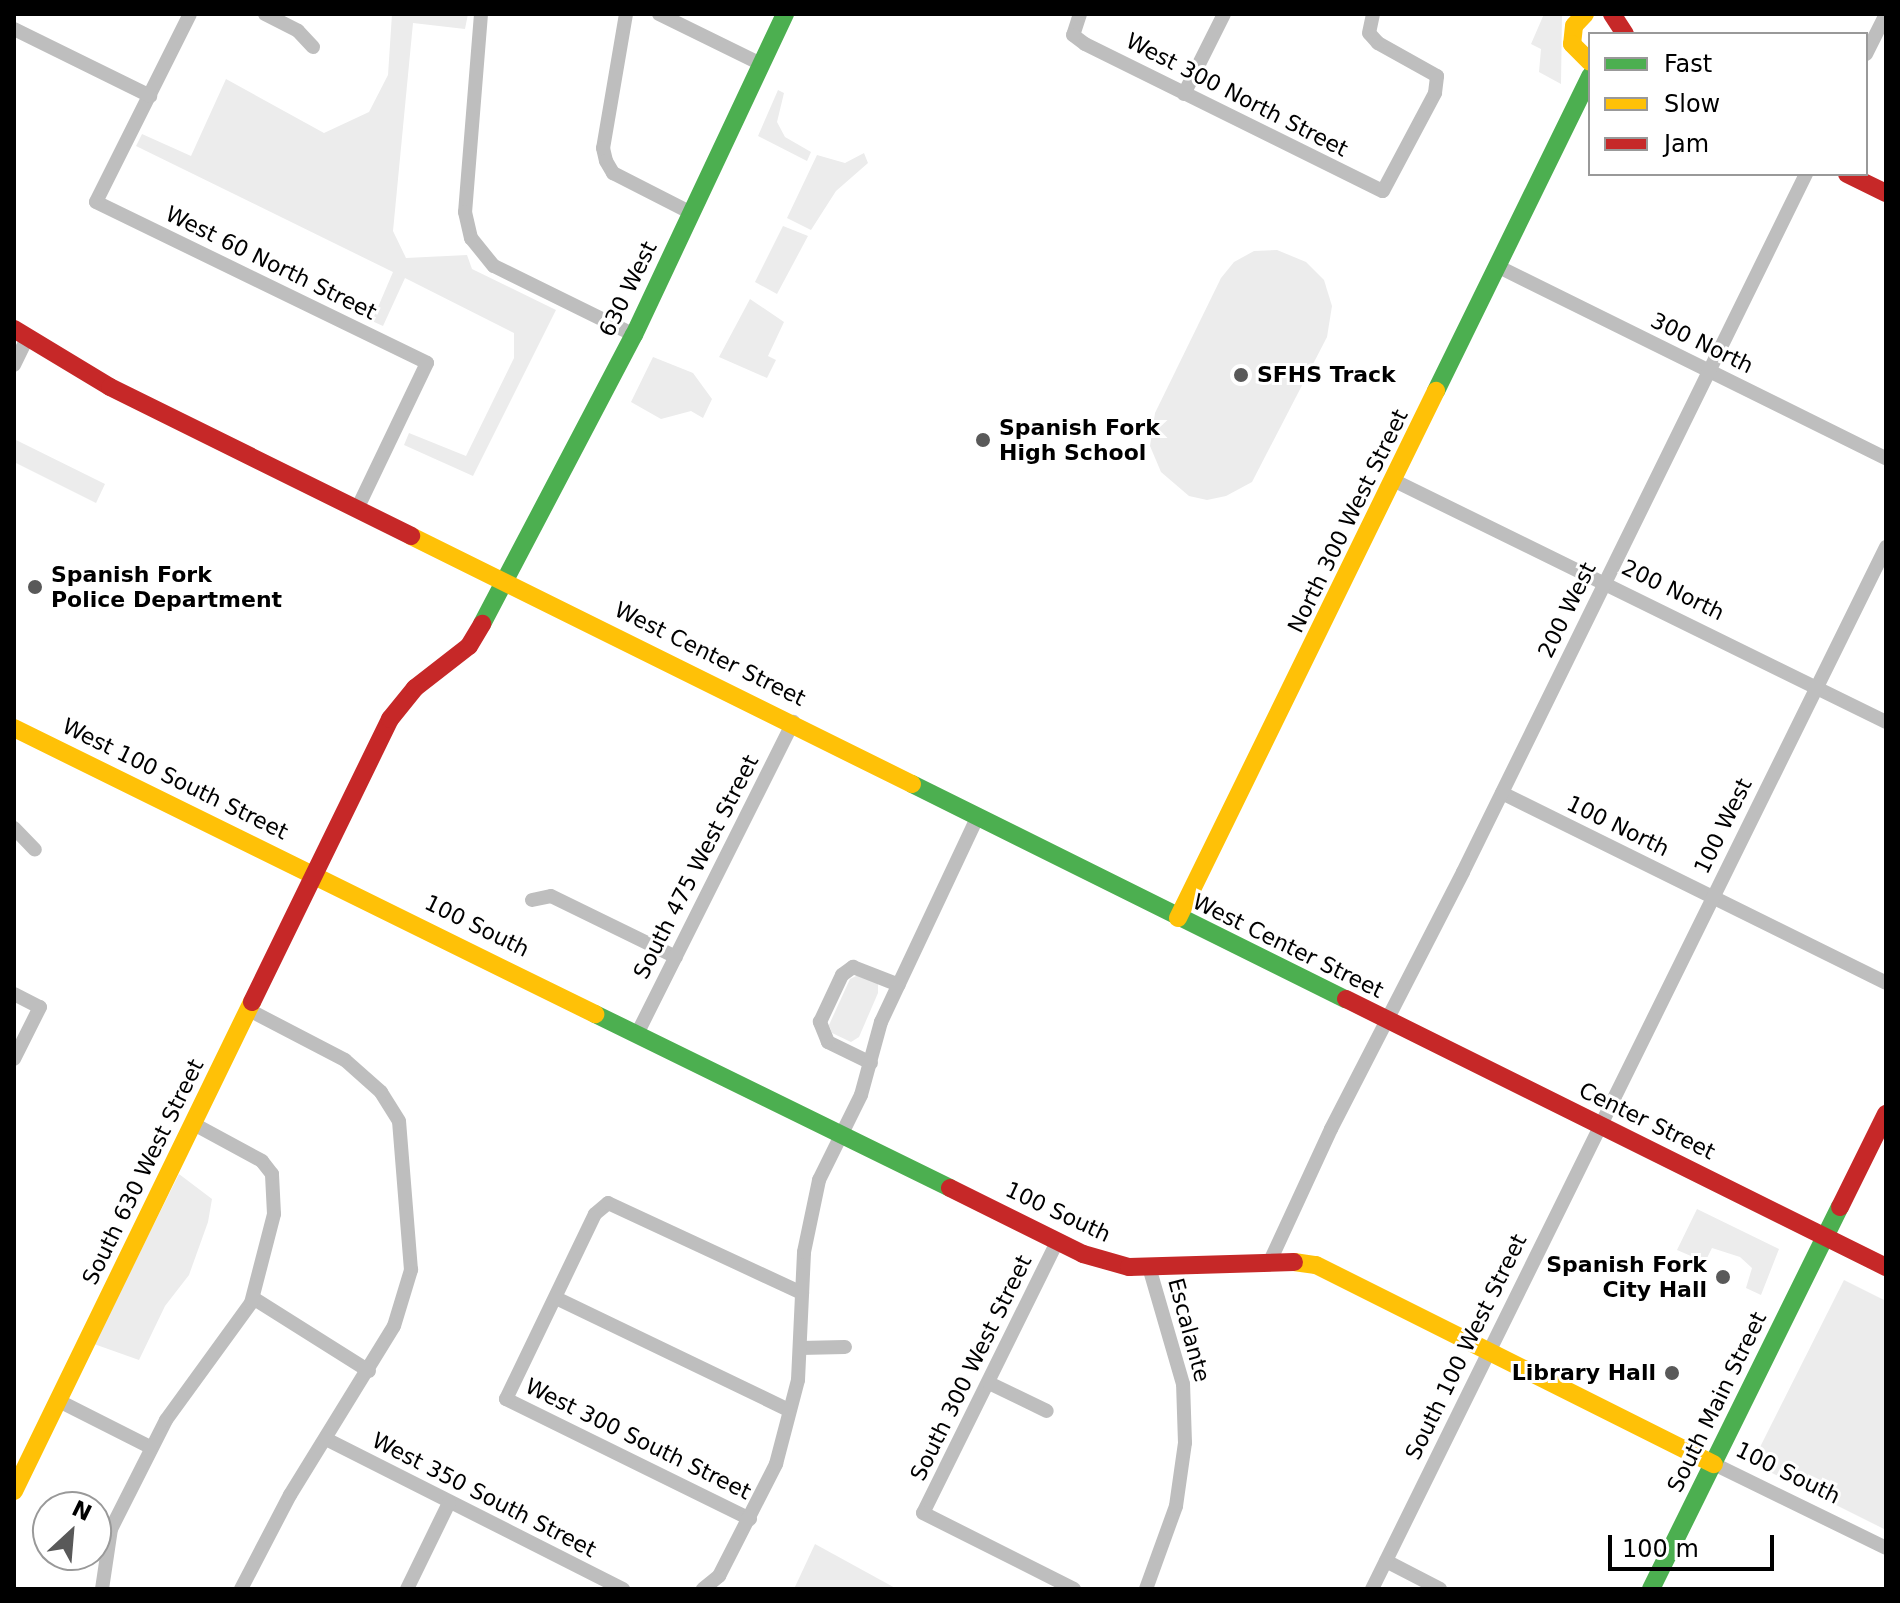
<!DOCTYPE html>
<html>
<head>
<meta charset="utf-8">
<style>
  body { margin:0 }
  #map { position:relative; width:1900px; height:1603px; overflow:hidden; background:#fff; font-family:"DejaVu Sans",sans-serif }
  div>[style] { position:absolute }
  .green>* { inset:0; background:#ececec }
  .street>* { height:14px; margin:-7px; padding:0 7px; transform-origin:7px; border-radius:7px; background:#bebebe }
  .fast>* { height:18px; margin:-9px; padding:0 9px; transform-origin:9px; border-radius:9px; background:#4caf50 }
  .slow>* { height:18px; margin:-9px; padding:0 9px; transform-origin:9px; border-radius:9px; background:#ffc107 }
  .jam>* { height:18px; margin:-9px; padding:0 9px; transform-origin:9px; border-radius:9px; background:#c62828 }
  .dots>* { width:22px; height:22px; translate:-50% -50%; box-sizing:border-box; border:4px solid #fff; border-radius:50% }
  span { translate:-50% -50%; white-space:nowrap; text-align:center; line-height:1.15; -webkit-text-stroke:6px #fff; paint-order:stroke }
  .street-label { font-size:22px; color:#000 }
  .poi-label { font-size:22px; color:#000; font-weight:700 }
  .left { translate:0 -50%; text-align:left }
  .right { translate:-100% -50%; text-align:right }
  .frame { position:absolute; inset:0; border:16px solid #000; pointer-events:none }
  .legend { position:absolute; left:1588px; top:32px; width:280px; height:144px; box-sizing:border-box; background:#fff; border:2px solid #999; margin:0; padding:10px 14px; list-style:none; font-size:24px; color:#000 }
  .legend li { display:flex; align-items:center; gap:16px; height:40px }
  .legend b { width:40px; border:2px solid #999 }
  .north { position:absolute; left:32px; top:1491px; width:80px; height:80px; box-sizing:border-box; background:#fff; border:2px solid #999; border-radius:50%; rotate:26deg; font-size:22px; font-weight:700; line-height:32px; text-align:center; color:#000 }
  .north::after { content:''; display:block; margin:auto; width:28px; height:36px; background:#595959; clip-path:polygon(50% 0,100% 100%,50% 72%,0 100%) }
  .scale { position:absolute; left:1608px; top:1535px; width:166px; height:36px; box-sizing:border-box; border:4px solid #000; border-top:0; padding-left:10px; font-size:24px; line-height:28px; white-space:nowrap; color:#000; -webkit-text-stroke:6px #fff; paint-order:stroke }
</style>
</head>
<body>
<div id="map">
  <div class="green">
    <div style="clip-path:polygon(392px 14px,468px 14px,465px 29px,413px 23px,393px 231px,406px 258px,467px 255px,472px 269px,556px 310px,473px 476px,404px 445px,409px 433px,466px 456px,514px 358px,514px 333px,405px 278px,383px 326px,372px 321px,393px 272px,136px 146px,142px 134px,191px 156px,226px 79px,324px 133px,369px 112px,388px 75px)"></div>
    <div style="clip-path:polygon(1544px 14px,1562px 14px,1561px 84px,1539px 72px,1541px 49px,1531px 44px)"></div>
    <div style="clip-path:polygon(778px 90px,784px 93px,777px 122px,785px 137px,811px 152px,807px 161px,758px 136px)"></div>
    <div style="clip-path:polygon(864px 153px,868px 163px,836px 191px,811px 230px,787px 218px,817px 155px,845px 163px)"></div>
    <div style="clip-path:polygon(783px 226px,808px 236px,777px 294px,755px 282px)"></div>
    <div style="clip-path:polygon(1277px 250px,1306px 262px,1324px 280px,1332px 306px,1327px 337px,1252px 482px,1226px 496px,1207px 500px,1189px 496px,1161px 472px,1150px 446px,1155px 413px,1221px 278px,1234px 262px,1254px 251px)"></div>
    <div style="clip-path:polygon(750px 299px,784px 322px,768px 356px,776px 360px,767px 378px,719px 357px)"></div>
    <div style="clip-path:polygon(653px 357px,693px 373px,712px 399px,703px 418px,691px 411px,661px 419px,631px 402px)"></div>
    <div style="clip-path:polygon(14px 439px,105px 484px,96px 503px,14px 462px)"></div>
    <div style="clip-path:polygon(858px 975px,878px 983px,878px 993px,859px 1037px,851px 1042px,832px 1033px,829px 1025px,850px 979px)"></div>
    <div style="clip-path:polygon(179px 1174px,212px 1199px,208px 1222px,189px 1275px,165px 1306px,139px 1360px,94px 1344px)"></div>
    <div style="clip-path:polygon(1697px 1209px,1779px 1249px,1761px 1295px,1746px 1288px,1752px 1268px,1740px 1257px,1712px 1248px,1705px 1262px,1677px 1250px)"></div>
    <div style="clip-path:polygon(1844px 1280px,1886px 1301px,1886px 1530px,1752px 1463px)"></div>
    <div style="clip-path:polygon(815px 1544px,897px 1589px,794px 1589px)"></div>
  </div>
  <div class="street">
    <div style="left:190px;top:14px;width:210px;rotate:116.6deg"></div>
    <div style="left:96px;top:202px;width:368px;rotate:25.9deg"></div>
    <div style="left:427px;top:363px;width:162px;rotate:115.6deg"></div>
    <div style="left:265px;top:14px;width:37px;rotate:27deg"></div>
    <div style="left:298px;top:31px;width:22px;rotate:47deg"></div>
    <div style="left:481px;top:14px;width:199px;rotate:94.6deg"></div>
    <div style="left:465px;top:212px;width:27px;rotate:77deg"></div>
    <div style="left:471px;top:238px;width:36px;rotate:51deg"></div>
    <div style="left:494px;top:266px;width:156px;rotate:26.2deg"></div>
    <div style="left:626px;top:14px;width:136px;rotate:99.7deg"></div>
    <div style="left:603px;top:148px;width:13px;rotate:77deg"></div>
    <div style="left:606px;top:161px;width:14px;rotate:60deg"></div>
    <div style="left:613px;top:173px;width:88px;rotate:27.1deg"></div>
    <div style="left:659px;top:14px;width:114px;rotate:26.1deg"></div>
    <div style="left:1080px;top:14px;width:22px;rotate:108deg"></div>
    <div style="left:1073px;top:35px;width:15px;rotate:37deg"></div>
    <div style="left:1085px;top:44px;width:332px;rotate:26.3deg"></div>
    <div style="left:1383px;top:191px;width:111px;rotate:-62deg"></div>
    <div style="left:1435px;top:93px;width:17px;rotate:-83deg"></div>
    <div style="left:1437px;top:76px;width:68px;rotate:-150.8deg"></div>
    <div style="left:1378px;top:43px;width:13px;rotate:-132deg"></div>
    <div style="left:1369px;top:33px;width:19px;rotate:-78deg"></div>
    <div style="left:14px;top:29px;width:152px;rotate:26.2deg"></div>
    <div style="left:1866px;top:54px;width:45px;rotate:-63.4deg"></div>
    <div style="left:1184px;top:94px;width:89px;rotate:-63.4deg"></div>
    <div style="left:1499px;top:267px;width:432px;rotate:26.3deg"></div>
    <div style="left:14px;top:365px;width:32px;rotate:-64deg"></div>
    <div style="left:1395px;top:481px;width:547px;rotate:26.14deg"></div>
    <div style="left:1502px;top:793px;width:428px;rotate:26.3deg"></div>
    <div style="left:14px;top:828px;width:30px;rotate:46deg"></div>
    <div style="left:532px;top:900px;width:19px;rotate:-12deg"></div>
    <div style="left:551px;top:896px;width:139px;rotate:26deg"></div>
    <div style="left:14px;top:994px;width:29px;rotate:27deg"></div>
    <div style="left:40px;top:1007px;width:58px;rotate:116.6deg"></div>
    <div style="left:638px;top:1032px;width:347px;rotate:-63.4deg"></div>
    <div style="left:871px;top:1063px;width:48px;rotate:-154deg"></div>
    <div style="left:828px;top:1042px;width:22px;rotate:-112deg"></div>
    <div style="left:820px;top:1022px;width:52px;rotate:-64.9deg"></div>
    <div style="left:842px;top:975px;width:14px;rotate:-36deg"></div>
    <div style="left:853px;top:967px;width:49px;rotate:21.4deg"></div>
    <div style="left:1057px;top:1242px;width:302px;rotate:116.3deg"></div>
    <div style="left:923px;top:1513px;width:169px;rotate:26.7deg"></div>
    <div style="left:1271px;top:1259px;width:143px;rotate:-65.2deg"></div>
    <div style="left:1331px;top:1129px;width:289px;rotate:-62.8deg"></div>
    <div style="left:1463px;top:872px;width:778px;rotate:-63.83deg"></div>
    <div style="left:253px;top:1298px;width:137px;rotate:32.2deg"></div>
    <div style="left:556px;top:1298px;width:259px;rotate:25.7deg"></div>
    <div style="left:800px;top:1348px;width:45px;rotate:-1.3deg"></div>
    <div style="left:989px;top:1383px;width:64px;rotate:25.8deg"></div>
    <div style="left:59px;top:1401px;width:102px;rotate:26.8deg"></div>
    <div style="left:326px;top:1439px;width:333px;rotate:26.8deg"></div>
    <div style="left:1714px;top:1464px;width:191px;rotate:26deg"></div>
    <div style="left:750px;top:1519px;width:272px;rotate:-153.8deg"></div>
    <div style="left:506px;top:1399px;width:205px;rotate:-64.3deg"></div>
    <div style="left:595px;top:1214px;width:17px;rotate:-40deg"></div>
    <div style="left:608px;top:1203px;width:214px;rotate:24.9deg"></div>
    <div style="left:1386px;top:1561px;width:61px;rotate:27.4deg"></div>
    <div style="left:102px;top:1589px;width:61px;rotate:-81.5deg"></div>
    <div style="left:111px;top:1529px;width:122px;rotate:-63.2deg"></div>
    <div style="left:166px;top:1420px;width:145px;rotate:-54deg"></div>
    <div style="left:251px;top:1303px;width:92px;rotate:-75.5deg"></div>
    <div style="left:274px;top:1214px;width:40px;rotate:-92.9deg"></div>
    <div style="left:272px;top:1174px;width:16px;rotate:-128deg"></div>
    <div style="left:262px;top:1161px;width:80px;rotate:-151.5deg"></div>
    <div style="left:241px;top:1589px;width:106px;rotate:-62.5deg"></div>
    <div style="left:290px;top:1495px;width:198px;rotate:-58.4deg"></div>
    <div style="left:394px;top:1326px;width:59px;rotate:-73.1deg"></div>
    <div style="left:411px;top:1270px;width:149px;rotate:-94.6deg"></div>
    <div style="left:399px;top:1121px;width:34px;rotate:-122deg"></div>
    <div style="left:381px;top:1092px;width:48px;rotate:-138.4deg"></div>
    <div style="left:345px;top:1060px;width:108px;rotate:-152.5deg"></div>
    <div style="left:407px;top:1589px;width:96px;rotate:-64deg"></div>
    <div style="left:703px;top:1589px;width:21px;rotate:-39deg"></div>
    <div style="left:719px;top:1576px;width:126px;rotate:-63deg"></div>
    <div style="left:776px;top:1464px;width:87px;rotate:-75.3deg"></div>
    <div style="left:798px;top:1380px;width:128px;rotate:-87.3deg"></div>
    <div style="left:804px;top:1252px;width:74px;rotate:-78.2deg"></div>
    <div style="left:819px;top:1180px;width:95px;rotate:-63.7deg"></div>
    <div style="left:861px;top:1095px;width:76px;rotate:-74.7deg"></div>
    <div style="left:881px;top:1022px;width:228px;rotate:-64.8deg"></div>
    <div style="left:1146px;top:1589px;width:88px;rotate:-70.1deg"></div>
    <div style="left:1176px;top:1506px;width:64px;rotate:-81.9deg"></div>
    <div style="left:1185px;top:1443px;width:59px;rotate:-91.9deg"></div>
    <div style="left:1183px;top:1384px;width:122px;rotate:-106.2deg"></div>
    <div style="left:1372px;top:1589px;width:1162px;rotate:-63.74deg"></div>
  </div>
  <div class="fast">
    <div style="left:1436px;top:391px;width:351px;rotate:-63.9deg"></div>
    <div style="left:482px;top:624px;width:327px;rotate:-62.3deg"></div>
    <div style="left:634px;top:335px;width:355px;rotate:-64.8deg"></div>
    <div style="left:912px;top:784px;width:484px;rotate:26.4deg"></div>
    <div style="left:595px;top:1014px;width:395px;rotate:26.1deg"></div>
    <div style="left:1651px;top:1589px;width:426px;rotate:-63.7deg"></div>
  </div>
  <div class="slow">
    <div style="left:1585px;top:14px;width:16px;rotate:133deg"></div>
    <div style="left:1574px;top:26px;width:18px;rotate:96deg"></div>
    <div style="left:1572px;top:44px;width:25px;rotate:45deg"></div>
    <div style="left:411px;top:536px;width:559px;rotate:26.34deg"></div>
    <div style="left:14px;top:728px;width:648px;rotate:26.21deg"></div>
    <div style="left:1178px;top:918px;width:587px;rotate:-63.92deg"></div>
    <div style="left:1294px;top:1262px;width:22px;rotate:8deg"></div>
    <div style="left:1316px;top:1265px;width:445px;rotate:26.6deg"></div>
    <div style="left:14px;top:1491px;width:544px;rotate:-64.05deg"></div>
  </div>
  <div class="jam">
    <div style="left:1612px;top:14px;width:24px;rotate:57deg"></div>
    <div style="left:1847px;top:174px;width:43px;rotate:26deg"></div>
    <div style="left:14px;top:329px;width:112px;rotate:31.1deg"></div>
    <div style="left:110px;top:387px;width:336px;rotate:26.3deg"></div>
    <div style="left:1346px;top:999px;width:603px;rotate:26.4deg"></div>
    <div style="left:252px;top:1002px;width:315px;rotate:-64deg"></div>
    <div style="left:390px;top:719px;width:40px;rotate:-51deg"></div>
    <div style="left:415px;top:688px;width:68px;rotate:-37.9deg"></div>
    <div style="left:469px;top:646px;width:26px;rotate:-59deg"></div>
    <div style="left:950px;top:1188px;width:148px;rotate:26.4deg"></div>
    <div style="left:1083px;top:1254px;width:48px;rotate:15.8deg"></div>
    <div style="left:1129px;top:1267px;width:165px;rotate:-1.7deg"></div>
    <div style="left:1840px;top:1207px;width:104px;rotate:-63.7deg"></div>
  </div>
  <div class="dots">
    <div style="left:1241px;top:375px;background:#595959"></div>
    <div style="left:983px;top:440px;background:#595959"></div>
    <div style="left:35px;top:587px;background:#595959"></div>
    <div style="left:1723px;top:1277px;background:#595959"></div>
    <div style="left:1672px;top:1373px;background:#595959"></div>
  </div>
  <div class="street-label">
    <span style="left:1237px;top:95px;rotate:27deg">West 300 North Street</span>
    <span style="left:271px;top:263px;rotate:26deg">West 60 North Street</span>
    <span style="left:628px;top:289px;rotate:-64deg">630 West</span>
    <span style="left:1702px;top:343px;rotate:26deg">300 North</span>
    <span style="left:1348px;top:521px;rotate:-64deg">North 300 West Street</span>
    <span style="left:1673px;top:590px;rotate:26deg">200 North</span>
    <span style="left:1567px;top:610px;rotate:-64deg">200 West</span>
    <span style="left:710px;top:654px;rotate:26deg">West Center Street</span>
    <span style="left:175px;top:779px;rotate:26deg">West 100 South Street</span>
    <span style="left:1618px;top:826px;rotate:26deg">100 North</span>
    <span style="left:1723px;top:826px;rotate:-64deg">100 West</span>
    <span style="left:696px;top:867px;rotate:-63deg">South 475 West Street</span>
    <span style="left:477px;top:926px;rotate:26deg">100 South</span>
    <span style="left:1288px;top:946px;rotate:26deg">West Center Street</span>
    <span style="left:1647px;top:1121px;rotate:26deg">Center Street</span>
    <span style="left:143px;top:1172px;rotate:-64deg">South 630 West Street</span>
    <span style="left:1058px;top:1212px;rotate:25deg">100 South</span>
    <span style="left:1189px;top:1330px;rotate:75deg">Escalante</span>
    <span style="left:1466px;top:1347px;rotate:-64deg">South 100 West Street</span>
    <span style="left:971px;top:1368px;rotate:-64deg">South 300 West Street</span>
    <span style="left:1717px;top:1402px;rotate:-64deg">South Main Street</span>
    <span style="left:638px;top:1439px;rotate:26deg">West 300 South Street</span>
    <span style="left:1788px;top:1473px;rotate:26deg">100 South</span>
    <span style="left:484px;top:1495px;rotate:27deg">West 350 South Street</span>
  </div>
  <div class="poi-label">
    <span class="left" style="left:1257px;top:375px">SFHS Track</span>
    <span class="left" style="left:999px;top:440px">Spanish Fork<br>High School</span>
    <span class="left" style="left:51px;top:587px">Spanish Fork<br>Police Department</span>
    <span class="right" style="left:1707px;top:1277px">Spanish Fork<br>City Hall</span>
    <span class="right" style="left:1656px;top:1373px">Library Hall</span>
  </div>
  <div class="frame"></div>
  <ul class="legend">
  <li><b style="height:10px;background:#4caf50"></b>Fast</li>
  <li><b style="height:10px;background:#ffc107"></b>Slow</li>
  <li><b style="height:10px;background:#c62828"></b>Jam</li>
  </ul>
  <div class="north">N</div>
  <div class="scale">100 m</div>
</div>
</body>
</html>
